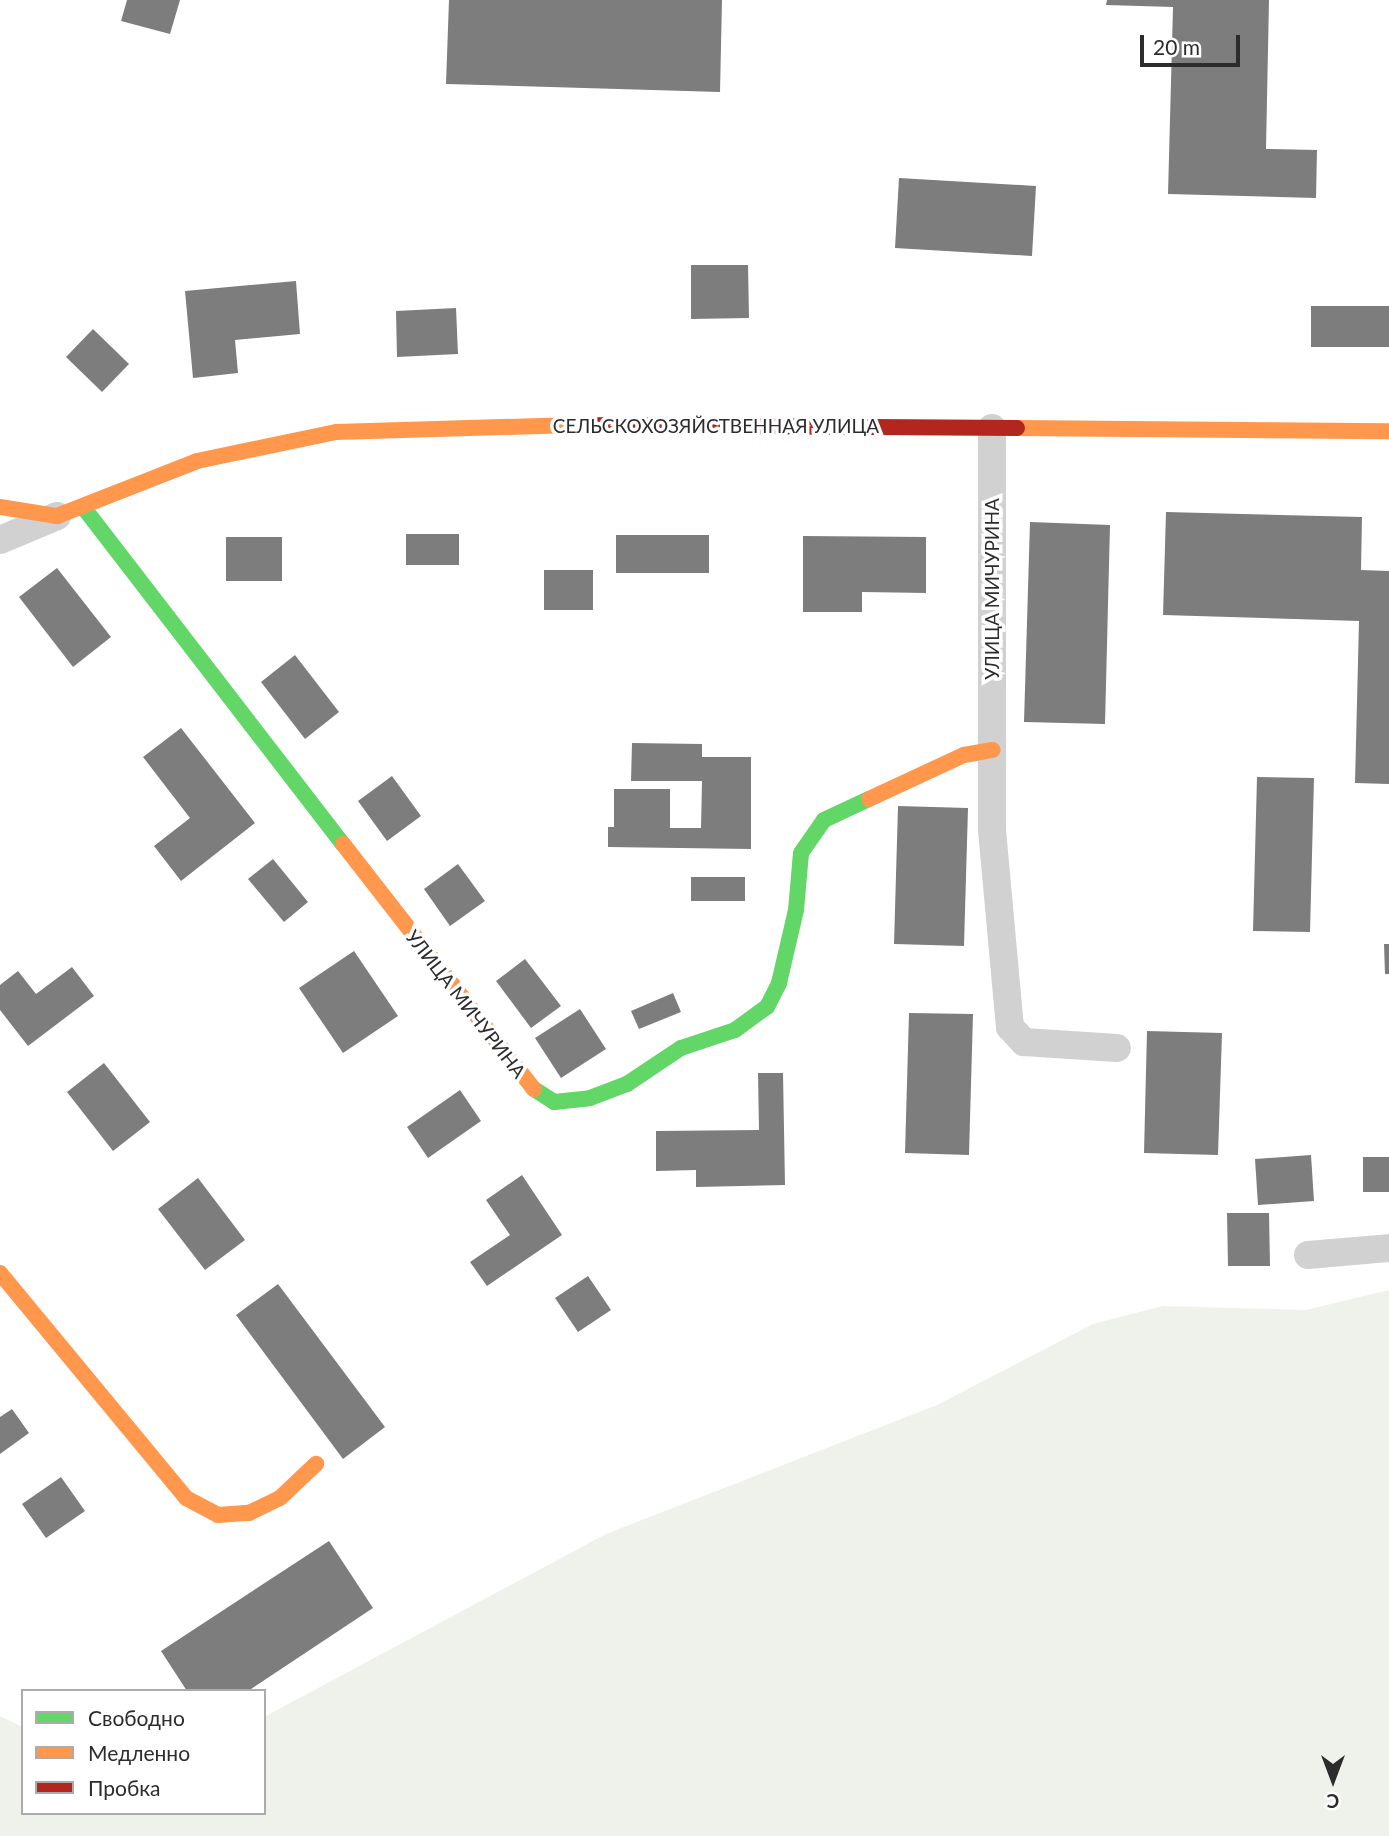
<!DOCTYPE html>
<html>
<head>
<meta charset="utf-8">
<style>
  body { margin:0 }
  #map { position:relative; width:1389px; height:1836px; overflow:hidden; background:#fff; font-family:Lato,sans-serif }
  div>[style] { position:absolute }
  .green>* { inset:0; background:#eff2eb }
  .building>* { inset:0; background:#7d7d7d }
  .street>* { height:28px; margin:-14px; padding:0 14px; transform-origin:14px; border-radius:14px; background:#d1d1d1 }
  .fast>* { height:16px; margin:-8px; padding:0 8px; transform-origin:8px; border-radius:8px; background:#63d668 }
  .slow>* { height:16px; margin:-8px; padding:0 8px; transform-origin:8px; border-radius:8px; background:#ff974d }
  .jam>* { height:16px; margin:-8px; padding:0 8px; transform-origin:8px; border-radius:8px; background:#b3261e }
  span { translate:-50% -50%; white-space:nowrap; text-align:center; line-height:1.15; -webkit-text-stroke:7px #fff; paint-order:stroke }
  .street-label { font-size:19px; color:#2c2c2c }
  .legend { position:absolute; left:21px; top:1689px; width:245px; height:126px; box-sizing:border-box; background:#fff; border:2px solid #ababab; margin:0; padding:9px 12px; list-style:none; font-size:21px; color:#2c2c2c }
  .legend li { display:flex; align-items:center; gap:14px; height:35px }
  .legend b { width:35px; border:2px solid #ababab }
  .north { position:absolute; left:1298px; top:1745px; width:70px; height:70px; -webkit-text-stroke:5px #fff; paint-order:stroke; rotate:180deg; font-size:19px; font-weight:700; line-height:28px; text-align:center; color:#2c2c2c }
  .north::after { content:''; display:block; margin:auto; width:24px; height:32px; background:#2c2c2c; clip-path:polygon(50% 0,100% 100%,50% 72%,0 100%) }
  .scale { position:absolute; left:1140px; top:35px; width:100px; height:32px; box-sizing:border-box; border:4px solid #2c2c2c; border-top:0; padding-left:9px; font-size:21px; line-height:24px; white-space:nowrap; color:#2c2c2c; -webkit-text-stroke:5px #fff; paint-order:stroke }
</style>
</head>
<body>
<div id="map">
  <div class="green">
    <div style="clip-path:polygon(1389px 1290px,1389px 1836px,0 1836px,0 1716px,23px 1727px,23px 1813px,264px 1813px,264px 1717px,606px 1534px,937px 1405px,1093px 1324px,1163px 1306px,1306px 1310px)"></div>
  </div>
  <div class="building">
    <div style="clip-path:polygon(127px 0,180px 0,170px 34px,121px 21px)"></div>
    <div style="clip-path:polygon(449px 0,722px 0,720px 92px,446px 84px)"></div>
    <div style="clip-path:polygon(1107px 0,1269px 0,1266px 149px,1317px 150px,1316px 198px,1168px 194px,1173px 7px,1106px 5px)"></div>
    <div style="clip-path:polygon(899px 178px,1036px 186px,1032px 256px,895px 248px)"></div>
    <div style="clip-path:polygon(691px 265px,748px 265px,749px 318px,691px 319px)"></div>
    <div style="clip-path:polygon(296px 281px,300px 334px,235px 340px,238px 373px,193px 378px,185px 291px)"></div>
    <div style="clip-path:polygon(1311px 306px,1389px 306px,1389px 347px,1311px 347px)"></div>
    <div style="clip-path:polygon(456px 308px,458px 354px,397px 357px,396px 311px)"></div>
    <div style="clip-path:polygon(93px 329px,129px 364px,102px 392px,66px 357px)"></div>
    <div style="clip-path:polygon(1166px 512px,1362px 517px,1361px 570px,1389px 571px,1389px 784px,1355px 783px,1359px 621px,1163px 615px)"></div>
    <div style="clip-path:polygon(1030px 522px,1110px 525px,1105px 724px,1024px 722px)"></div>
    <div style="clip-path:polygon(406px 534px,459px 534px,459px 565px,406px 565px)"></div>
    <div style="clip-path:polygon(616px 535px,709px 535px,709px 573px,616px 573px)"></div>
    <div style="clip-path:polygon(803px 536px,926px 537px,926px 593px,862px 592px,862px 612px,803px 612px)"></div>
    <div style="clip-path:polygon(226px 537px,282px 537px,282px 581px,226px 581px)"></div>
    <div style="clip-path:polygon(57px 568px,111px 637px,73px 667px,19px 597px)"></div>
    <div style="clip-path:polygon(544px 570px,593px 570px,593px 610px,544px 610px)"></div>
    <div style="clip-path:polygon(295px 655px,339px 712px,305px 739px,261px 682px)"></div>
    <div style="clip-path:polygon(181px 728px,255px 823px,181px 881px,154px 846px,190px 818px,143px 757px)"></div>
    <div style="clip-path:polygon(632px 743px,702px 744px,702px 757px,751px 757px,751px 849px,608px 847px,608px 827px,614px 827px,614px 789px,670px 789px,670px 828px,701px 828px,702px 781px,631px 781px)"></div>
    <div style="clip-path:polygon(392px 776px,421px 816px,387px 841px,358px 801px)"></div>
    <div style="clip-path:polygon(1257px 777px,1314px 778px,1310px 932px,1253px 931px)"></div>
    <div style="clip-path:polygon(898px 806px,968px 808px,964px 946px,894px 944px)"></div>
    <div style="clip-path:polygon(273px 859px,308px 902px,284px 922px,248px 879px)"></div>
    <div style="clip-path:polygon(458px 864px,485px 901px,450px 926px,424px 889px)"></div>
    <div style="clip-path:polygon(691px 877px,745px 877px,745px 901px,691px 901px)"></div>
    <div style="clip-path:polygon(1384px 944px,1389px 944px,1389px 974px,1385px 974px)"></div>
    <div style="clip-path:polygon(354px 951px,398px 1016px,343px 1053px,299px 988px)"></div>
    <div style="clip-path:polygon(525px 959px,561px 1006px,531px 1028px,496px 981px)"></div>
    <div style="clip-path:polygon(72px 967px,94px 996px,28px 1046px,0 1010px,0 985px,18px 971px,36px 994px)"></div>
    <div style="clip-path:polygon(673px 993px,681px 1012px,639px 1029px,631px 1011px)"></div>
    <div style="clip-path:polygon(580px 1009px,606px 1049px,561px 1078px,535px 1038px)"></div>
    <div style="clip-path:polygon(909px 1013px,973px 1014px,969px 1155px,905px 1153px)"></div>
    <div style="clip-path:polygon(1147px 1031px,1222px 1033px,1218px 1155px,1144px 1153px)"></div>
    <div style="clip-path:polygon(104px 1063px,150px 1122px,113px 1151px,67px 1092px)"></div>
    <div style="clip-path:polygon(758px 1073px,783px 1073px,785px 1185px,696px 1187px,696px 1170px,656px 1171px,656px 1131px,759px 1130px)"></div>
    <div style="clip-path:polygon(460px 1090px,481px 1121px,428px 1158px,407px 1127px)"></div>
    <div style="clip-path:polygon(1311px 1155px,1314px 1201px,1258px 1205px,1255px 1159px)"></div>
    <div style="clip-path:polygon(1363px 1157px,1389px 1157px,1389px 1192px,1363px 1192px)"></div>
    <div style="clip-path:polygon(522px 1175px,562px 1235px,487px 1286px,470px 1262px,510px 1235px,486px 1200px)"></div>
    <div style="clip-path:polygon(198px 1178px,245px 1240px,205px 1270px,158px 1209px)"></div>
    <div style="clip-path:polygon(1227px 1213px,1269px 1213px,1270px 1266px,1228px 1266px)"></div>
    <div style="clip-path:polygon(588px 1276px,611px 1310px,578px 1332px,555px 1298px)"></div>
    <div style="clip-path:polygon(278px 1284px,385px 1427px,343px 1459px,236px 1315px)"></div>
    <div style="clip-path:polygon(12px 1409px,29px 1433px,0 1454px,0 1417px)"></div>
    <div style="clip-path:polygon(61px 1477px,85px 1511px,46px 1538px,22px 1504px)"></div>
    <div style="clip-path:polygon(329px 1541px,373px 1608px,248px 1691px,187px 1691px,161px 1651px)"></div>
  </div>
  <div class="street">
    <div style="left:992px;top:428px;width:402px;rotate:90deg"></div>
    <div style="left:992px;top:830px;width:198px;rotate:84.8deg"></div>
    <div style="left:1010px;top:1027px;width:21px;rotate:47deg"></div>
    <div style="left:1024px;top:1042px;width:93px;rotate:3.7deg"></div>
    <div style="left:0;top:540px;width:62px;rotate:-22.8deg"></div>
    <div style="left:1308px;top:1255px;width:81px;rotate:-4.9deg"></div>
  </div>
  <div class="fast">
    <div style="left:84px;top:508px;width:424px;rotate:52.4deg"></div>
    <div style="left:534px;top:1089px;width:24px;rotate:33deg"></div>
    <div style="left:554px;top:1102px;width:36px;rotate:-6deg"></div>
    <div style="left:590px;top:1098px;width:40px;rotate:-21deg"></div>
    <div style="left:627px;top:1084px;width:65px;rotate:-33.7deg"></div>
    <div style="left:681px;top:1048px;width:57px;rotate:-18.4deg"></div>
    <div style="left:735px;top:1030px;width:39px;rotate:-36deg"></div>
    <div style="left:767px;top:1007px;width:27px;rotate:-63deg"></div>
    <div style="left:779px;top:983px;width:75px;rotate:-76.9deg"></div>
    <div style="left:796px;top:910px;width:57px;rotate:-85deg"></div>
    <div style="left:801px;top:853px;width:40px;rotate:-55.1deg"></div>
    <div style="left:824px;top:820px;width:50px;rotate:-25deg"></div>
  </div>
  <div class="slow">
    <div style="left:1017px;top:428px;width:372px;rotate:0.5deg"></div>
    <div style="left:0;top:507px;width:58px;rotate:9deg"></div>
    <div style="left:57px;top:516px;width:150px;rotate:-21.4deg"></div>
    <div style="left:197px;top:461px;width:142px;rotate:-11.8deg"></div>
    <div style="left:336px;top:432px;width:238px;rotate:-1.7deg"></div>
    <div style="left:869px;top:799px;width:105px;rotate:-24.9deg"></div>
    <div style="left:964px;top:755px;width:29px;rotate:-10deg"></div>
    <div style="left:343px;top:844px;width:311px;rotate:52.1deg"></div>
    <div style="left:0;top:1273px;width:292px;rotate:50.4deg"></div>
    <div style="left:186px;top:1498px;width:36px;rotate:28deg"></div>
    <div style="left:218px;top:1515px;width:31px;rotate:-4deg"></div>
    <div style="left:249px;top:1513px;width:34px;rotate:-26deg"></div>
    <div style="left:280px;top:1498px;width:50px;rotate:-43.4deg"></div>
  </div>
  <div class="jam">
    <div style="left:574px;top:425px;width:443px;rotate:0.4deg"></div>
  </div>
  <div class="street-label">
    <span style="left:716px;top:426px">СЕЛЬСКОХОЗЯЙСТВЕННАЯ УЛИЦА</span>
    <span style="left:992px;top:589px;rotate:-90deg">УЛИЦА МИЧУРИНА</span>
    <span style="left:466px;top:1004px;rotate:52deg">УЛИЦА МИЧУРИНА</span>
  </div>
  <ul class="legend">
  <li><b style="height:9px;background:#63d668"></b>Свободно</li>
  <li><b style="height:9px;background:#ff974d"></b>Медленно</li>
  <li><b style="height:9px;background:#b3261e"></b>Пробка</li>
  </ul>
  <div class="north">С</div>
  <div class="scale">20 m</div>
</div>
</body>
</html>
